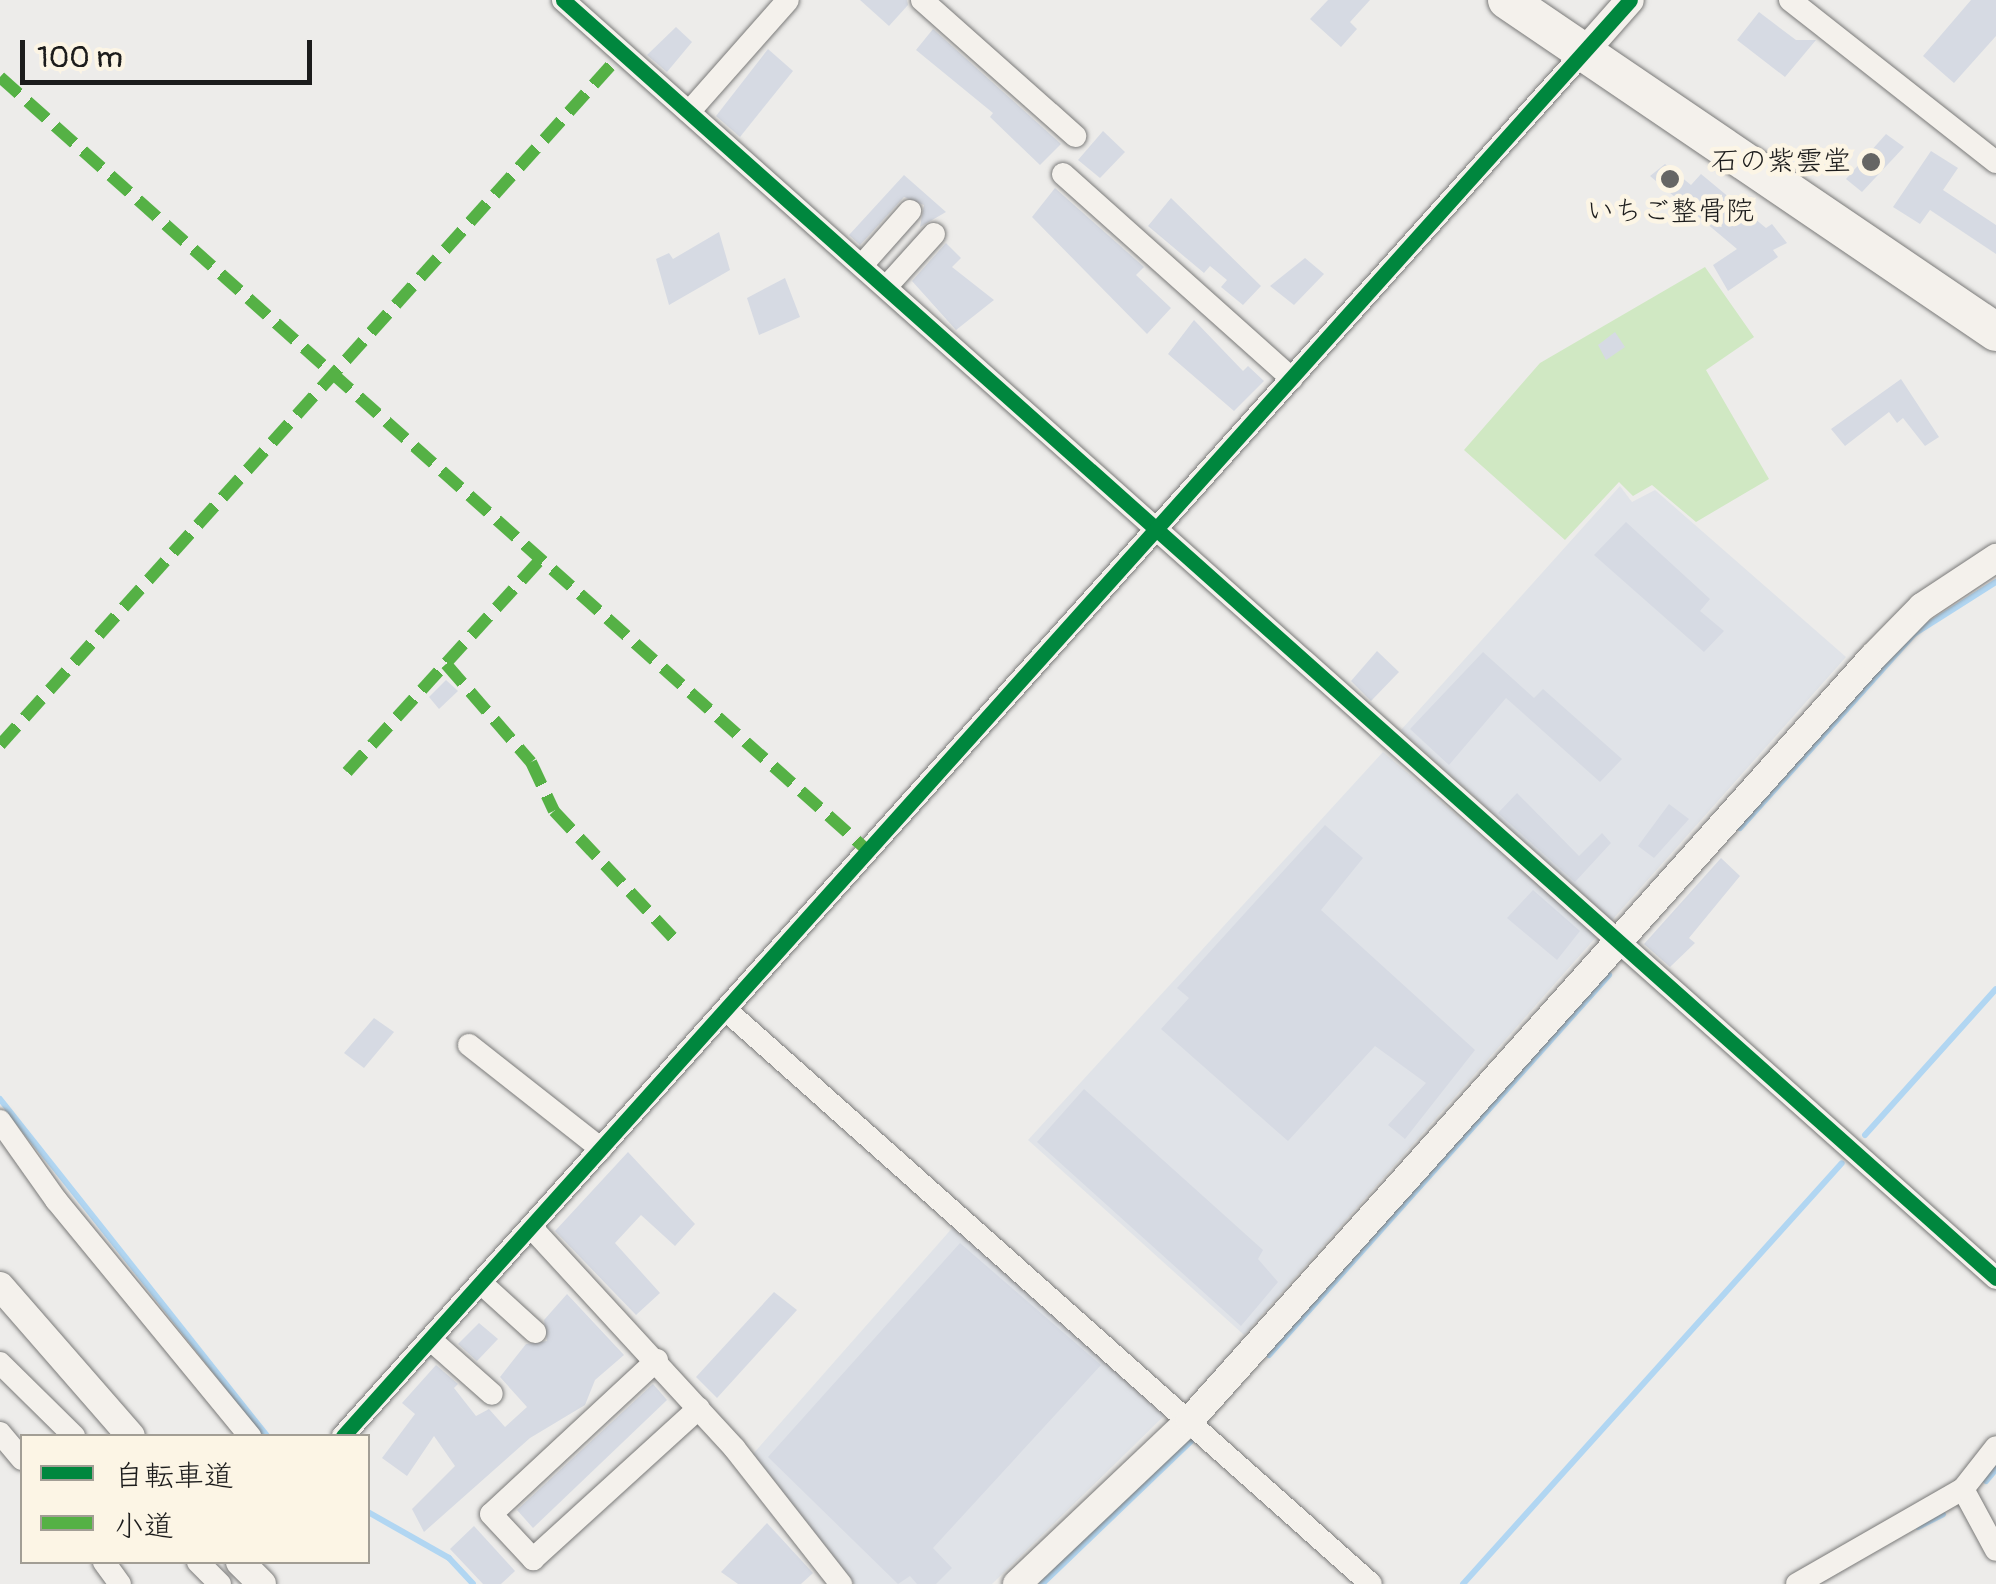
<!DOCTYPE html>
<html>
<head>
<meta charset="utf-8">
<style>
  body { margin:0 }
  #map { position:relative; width:1996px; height:1584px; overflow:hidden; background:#edecea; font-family:Pangolin,"Klee One",sans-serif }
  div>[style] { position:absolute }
  .built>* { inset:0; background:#e0e3e8 }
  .green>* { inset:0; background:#d0e8c3 }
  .stream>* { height:6px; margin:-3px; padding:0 3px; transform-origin:3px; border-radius:3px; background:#b1d6f2 }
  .building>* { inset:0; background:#d6dae3 }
  .roads { filter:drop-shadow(0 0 2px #7a7a79) drop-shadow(0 0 2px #7a7a79) }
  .minor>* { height:22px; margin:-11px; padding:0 11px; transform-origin:11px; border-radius:11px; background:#f4f1ec }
  .tertiary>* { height:28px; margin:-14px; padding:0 14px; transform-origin:14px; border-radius:14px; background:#f4f1ec }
  .trunk>* { height:38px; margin:-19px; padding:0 19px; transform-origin:19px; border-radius:19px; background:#f4f1ec }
  .quiet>* { height:12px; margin-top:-6px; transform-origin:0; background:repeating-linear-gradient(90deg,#55b145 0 25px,transparent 0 37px) }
  .cycleway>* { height:15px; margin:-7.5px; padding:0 7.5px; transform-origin:7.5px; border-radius:7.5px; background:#00873e }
  .dots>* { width:28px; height:28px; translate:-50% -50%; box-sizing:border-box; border:5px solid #fcf5e5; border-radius:50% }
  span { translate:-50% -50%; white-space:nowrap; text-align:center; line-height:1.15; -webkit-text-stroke:9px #fcf5e5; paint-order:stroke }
  .poi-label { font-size:28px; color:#1c1c1c }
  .right { translate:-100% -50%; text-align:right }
  .legend { position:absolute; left:20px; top:1434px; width:350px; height:130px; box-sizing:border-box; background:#fcf5e5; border:2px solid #a29e95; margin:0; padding:12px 18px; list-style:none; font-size:30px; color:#1c1c1c }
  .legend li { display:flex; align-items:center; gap:20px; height:50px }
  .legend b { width:50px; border:2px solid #a29e95 }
  .scale { position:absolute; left:20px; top:40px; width:292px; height:45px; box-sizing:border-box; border:5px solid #1c1c1c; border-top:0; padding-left:12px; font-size:30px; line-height:35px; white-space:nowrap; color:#1c1c1c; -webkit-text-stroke:8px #fcf5e5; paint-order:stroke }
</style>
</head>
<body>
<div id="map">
  <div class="built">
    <div style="clip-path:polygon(1620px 486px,1632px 502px,1655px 490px,1846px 657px,1612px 920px,1401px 730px)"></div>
    <div style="clip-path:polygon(1383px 752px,1597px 936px,1244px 1335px,1028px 1140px)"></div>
    <div style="clip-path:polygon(954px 1226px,1165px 1415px,992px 1584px,854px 1584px,753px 1454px)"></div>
  </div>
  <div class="green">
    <div style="clip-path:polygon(1705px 267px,1754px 337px,1706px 370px,1769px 479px,1696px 522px,1652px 485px,1633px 496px,1619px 482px,1565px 540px,1464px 450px,1540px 363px)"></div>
  </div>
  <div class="stream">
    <div style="left:1740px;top:828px;width:261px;rotate:-48.1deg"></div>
    <div style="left:1914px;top:634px;width:97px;rotate:-32.4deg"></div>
    <div style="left:0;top:1099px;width:430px;rotate:51.6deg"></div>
    <div style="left:1865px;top:1135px;width:196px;rotate:-48.1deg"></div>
    <div style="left:1269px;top:1355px;width:510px;rotate:-48.18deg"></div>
    <div style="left:1986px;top:1481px;width:16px;rotate:-50deg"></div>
    <div style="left:368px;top:1512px;width:93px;rotate:29.6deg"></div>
    <div style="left:449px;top:1558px;width:35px;rotate:47deg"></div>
    <div style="left:1918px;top:1527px;width:28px;rotate:-27deg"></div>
    <div style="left:1042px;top:1584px;width:209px;rotate:-43.8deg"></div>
    <div style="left:1463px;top:1584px;width:566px;rotate:-48.01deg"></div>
  </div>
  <div class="building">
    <div style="clip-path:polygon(860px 0,907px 0,908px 5px,889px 26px)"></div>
    <div style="clip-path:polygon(1328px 0,1370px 0,1350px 22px,1357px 29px,1341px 47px,1310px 19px)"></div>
    <div style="clip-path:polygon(1971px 0,1996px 0,1996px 36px,1954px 83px,1923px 56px)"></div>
    <div style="clip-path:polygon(1759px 12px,1796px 40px,1816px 40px,1785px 77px,1737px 40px)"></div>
    <div style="clip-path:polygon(676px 27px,692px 42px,667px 72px,647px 55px)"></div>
    <div style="clip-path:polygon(933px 29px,1061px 144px,1040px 165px,990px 117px,993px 113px,916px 50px)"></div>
    <div style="clip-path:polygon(768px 49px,793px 71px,740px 137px,716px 116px)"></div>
    <div style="clip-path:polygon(1103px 131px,1125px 152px,1100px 178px,1078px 160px)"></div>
    <div style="clip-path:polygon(1886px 134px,1904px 147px,1862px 192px,1846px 179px)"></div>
    <div style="clip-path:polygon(1931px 151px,1958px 168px,1943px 190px,1996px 225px,1996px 254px,1930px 210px,1920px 224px,1893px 207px)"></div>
    <div style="clip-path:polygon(1665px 164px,1691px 185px,1701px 174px,1766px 228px,1772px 224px,1787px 243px,1773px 250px,1778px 257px,1728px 291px,1713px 265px,1737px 249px,1650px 176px)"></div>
    <div style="clip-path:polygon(904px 175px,946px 212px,920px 227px,924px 205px,904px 197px,860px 245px,849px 235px)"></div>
    <div style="clip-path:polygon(1055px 188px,1144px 267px,1136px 275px,1171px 308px,1147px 334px,1032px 217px)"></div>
    <div style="clip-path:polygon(1171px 198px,1261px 286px,1243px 305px,1221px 287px,1227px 280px,1210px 266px,1204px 273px,1148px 226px)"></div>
    <div style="clip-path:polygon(719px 232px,730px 270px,669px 305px,656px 259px,669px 253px,673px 259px)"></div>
    <div style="clip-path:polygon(946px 243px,961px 258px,952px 267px,994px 300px,956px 330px,912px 281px)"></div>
    <div style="clip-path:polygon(1305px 258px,1324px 274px,1294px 305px,1270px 286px)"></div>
    <div style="clip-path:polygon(785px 278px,800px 317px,759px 335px,747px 298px)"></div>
    <div style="clip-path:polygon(1194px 320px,1243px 371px,1248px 366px,1264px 381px,1234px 411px,1168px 354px)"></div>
    <div style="clip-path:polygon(1615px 332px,1625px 347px,1606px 360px,1598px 345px)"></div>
    <div style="clip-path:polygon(1901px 379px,1939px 437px,1925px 446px,1903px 418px,1897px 423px,1889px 412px,1845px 446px,1831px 429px)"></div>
    <div style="clip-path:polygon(1626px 522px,1710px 599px,1700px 611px,1724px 631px,1704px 652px,1594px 555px)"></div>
    <div style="clip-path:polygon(1377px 651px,1399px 672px,1371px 701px,1351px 681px)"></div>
    <div style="clip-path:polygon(1483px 652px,1534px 698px,1543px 689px,1622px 759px,1600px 782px,1506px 698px,1449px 765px,1410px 729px)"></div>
    <div style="clip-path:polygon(446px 680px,458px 691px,439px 709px,429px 697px)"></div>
    <div style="clip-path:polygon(1517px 793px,1579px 856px,1602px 833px,1611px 843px,1575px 882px,1498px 813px)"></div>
    <div style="clip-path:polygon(1669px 804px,1689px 819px,1654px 858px,1638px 846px)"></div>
    <div style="clip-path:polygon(1325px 825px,1363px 858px,1321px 910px,1475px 1050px,1405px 1139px,1388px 1125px,1426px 1083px,1375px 1046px,1288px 1141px,1161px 1029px,1189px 998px,1177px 988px)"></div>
    <div style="clip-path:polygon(1721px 858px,1740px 876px,1689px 938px,1695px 943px,1670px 967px,1644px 944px)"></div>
    <div style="clip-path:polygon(1533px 890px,1580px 931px,1557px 960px,1507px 918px)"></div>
    <div style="clip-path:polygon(374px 1018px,394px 1032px,364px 1068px,344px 1053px)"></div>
    <div style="clip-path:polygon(1084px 1089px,1263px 1250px,1258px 1259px,1278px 1282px,1241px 1326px,1037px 1142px)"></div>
    <div style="clip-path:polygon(628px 1152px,695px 1224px,675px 1246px,641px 1215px,615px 1243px,660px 1293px,636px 1315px,555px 1231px)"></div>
    <div style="clip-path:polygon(960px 1243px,1101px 1365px,933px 1548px,952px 1568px,936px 1584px,917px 1584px,910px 1576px,898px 1584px,768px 1457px)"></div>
    <div style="clip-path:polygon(774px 1292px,797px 1310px,717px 1398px,696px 1377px)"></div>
    <div style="clip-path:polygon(567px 1294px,624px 1355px,595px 1380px,585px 1405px,530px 1438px,424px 1532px,412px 1509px,455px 1466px,434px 1436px,407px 1476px,382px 1458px,415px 1414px,402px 1403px,436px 1365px,458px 1384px,454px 1388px,476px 1416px,489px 1409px,505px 1427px,527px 1407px,500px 1377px,526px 1344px,547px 1341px,544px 1320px)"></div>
    <div style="clip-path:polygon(479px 1323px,498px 1339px,477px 1361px,458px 1344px)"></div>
    <div style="clip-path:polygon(653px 1384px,667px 1400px,533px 1528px,517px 1510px)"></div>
    <div style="clip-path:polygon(767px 1523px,813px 1573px,801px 1584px,738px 1584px,721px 1572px)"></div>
    <div style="clip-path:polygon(474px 1526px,515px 1571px,501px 1584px,483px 1584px,450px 1549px)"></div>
  </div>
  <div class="roads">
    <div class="minor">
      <div style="left:563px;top:0;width:1920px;rotate:41.73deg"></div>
      <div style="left:922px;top:0;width:205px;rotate:41.6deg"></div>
      <div style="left:1790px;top:0;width:262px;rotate:38.2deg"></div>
      <div style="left:689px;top:112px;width:149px;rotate:-48.5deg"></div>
      <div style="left:1063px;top:174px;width:307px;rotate:41.8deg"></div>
      <div style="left:863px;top:264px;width:71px;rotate:-48.4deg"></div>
      <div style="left:887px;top:286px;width:70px;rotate:-47.9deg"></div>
      <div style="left:726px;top:1010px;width:863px;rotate:41.67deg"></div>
      <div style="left:469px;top:1045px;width:168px;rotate:38.2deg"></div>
      <div style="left:0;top:1121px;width:97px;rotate:54.7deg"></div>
      <div style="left:56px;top:1200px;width:306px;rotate:50.6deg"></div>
      <div style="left:531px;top:1227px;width:301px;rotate:47.4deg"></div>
      <div style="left:735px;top:1449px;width:172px;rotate:51.9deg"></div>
      <div style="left:481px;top:1283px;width:73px;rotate:42.2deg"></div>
      <div style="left:431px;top:1340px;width:81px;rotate:41.5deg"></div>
      <div style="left:657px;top:1360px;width:226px;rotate:137.1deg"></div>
      <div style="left:491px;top:1514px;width:62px;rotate:47deg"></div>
      <div style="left:533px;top:1559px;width:224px;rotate:-42.3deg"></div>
      <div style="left:0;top:1363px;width:104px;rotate:44.6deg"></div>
      <div style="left:0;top:1433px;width:34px;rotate:50deg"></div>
      <div style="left:343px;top:1436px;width:1859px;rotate:-48.12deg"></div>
      <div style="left:1963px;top:1489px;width:69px;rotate:61.6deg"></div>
      <div style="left:104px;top:1562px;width:27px;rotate:54deg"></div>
      <div style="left:198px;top:1562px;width:31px;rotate:45deg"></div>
      <div style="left:1797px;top:1584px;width:191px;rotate:-29.8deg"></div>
      <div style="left:1963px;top:1489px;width:53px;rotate:-51.8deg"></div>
    </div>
    <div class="tertiary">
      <div style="left:1584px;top:52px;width:69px;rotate:-48.5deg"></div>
      <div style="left:0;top:1286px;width:199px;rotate:48.9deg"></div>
      <div style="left:240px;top:1562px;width:31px;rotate:45deg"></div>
      <div style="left:1017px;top:1584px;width:238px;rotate:-43.5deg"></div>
      <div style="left:1190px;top:1420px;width:1024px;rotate:-48.17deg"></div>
      <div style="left:1873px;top:657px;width:70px;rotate:-45.6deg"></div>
      <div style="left:1922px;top:607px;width:89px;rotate:-33.5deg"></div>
    </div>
    <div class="trunk">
      <div style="left:1507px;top:0;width:591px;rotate:34.17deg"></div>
    </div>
  </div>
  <div class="quiet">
    <div style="left:0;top:77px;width:1163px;rotate:41.72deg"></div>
    <div style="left:446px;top:664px;width:130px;rotate:49.1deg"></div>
    <div style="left:531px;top:762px;width:54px;rotate:64.9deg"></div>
    <div style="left:554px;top:811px;width:175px;rotate:46.8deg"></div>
    <div style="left:0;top:745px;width:930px;rotate:-48.05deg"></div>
    <div style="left:347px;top:772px;width:288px;rotate:-47.7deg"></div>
  </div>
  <div class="cycleway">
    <div style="left:563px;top:0;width:1920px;rotate:41.73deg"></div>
    <div style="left:343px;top:1436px;width:1928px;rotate:-48.13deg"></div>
  </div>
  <div class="dots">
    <div style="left:1871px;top:162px;background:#656564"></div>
    <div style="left:1670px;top:179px;background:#656564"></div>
  </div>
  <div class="poi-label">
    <span class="right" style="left:1851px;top:162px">石の紫雲堂</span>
    <span style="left:1670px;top:212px">いちご整骨院</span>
  </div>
  <ul class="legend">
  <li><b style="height:12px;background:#00873e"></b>自転車道</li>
  <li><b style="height:12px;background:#55b145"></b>小道</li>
  </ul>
  <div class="scale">100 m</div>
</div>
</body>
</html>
